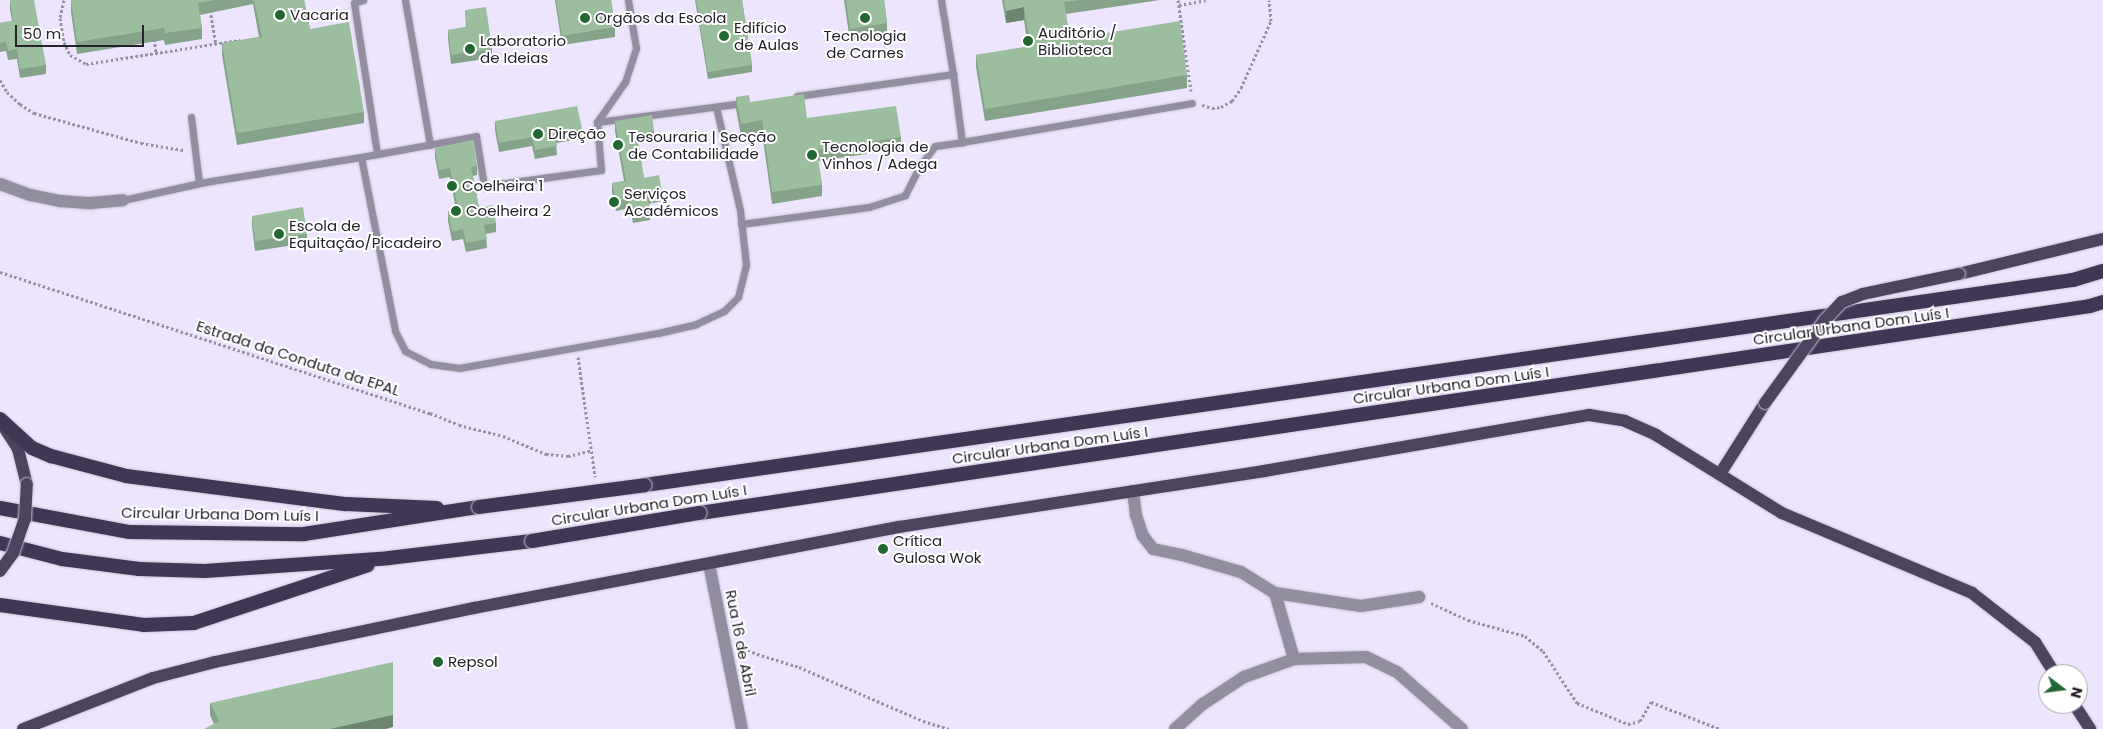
<!DOCTYPE html>
<html>
<head>
<meta charset="utf-8">
<style>
  body { margin:0 }
  #map { position:relative; width:2103px; height:729px; overflow:hidden; background:#ece5fd; font-family:Poppins,sans-serif }
  div>[style] { position:absolute }
  .path>* { height:3px; margin-top:-1.5px; transform-origin:0; background:repeating-linear-gradient(90deg,#9590a2 0 2.5px,transparent 0 5px) }
  .roads { filter:drop-shadow(0 0 1px #c8c2d7) drop-shadow(0 0 1px #c8c2d7) }
  .service>* { height:7px; margin:-3.5px; padding:0 3.5px; transform-origin:3.5px; border-radius:3.5px; background:#928d9f }
  .minor>* { height:12px; margin:-6px; padding:0 6px; transform-origin:6px; border-radius:6px; background:#928d9f }
  .primary>* { height:12px; margin:-6px; padding:0 6px; transform-origin:6px; border-radius:6px; background:#4d4361 }
  .trunk>* { height:14px; margin:-7px; padding:0 7px; transform-origin:7px; border-radius:7px; background:#413656 }
  .bridges { filter:drop-shadow(0 0 1px #c8c2d7) drop-shadow(0 0 1px #c8c2d7) }
  .primary-bridge>* { height:12px; margin:-6px; padding:0 6px; transform-origin:6px; border-radius:6px; background:#4d4361 }
  .trunk-bridge>* { height:14px; margin:-7px; padding:0 7px; transform-origin:7px; border-radius:7px; background:#413656 }
  .wall>* { inset:0; background:#84a388 }
  .shaded-wall>* { inset:0; background:#6c856f }
  .building>* { inset:0; background:#9abe9e }
  .dots>* { width:14px; height:14px; translate:-50% -50%; box-sizing:border-box; border:2px solid #fff; border-radius:50% }
  span { translate:-50% -50%; white-space:nowrap; text-align:center; line-height:1.15; -webkit-text-stroke:4px #fff; paint-order:stroke }
  .poi-label { font-size:15px; color:#25222b }
  .left { translate:0 -50%; text-align:left }
  .street-label { font-size:15px; color:#25222b }
  .north { position:absolute; left:2038px; top:664px; width:50px; height:50px; box-sizing:border-box; background:#fff; border:1px solid #a8a7aa; border-radius:50%; rotate:105deg; font-size:14px; font-weight:700; line-height:20px; text-align:center; color:#25222b }
  .north::after { content:''; display:block; margin:auto; width:18px; height:22px; background:#226632; clip-path:polygon(50% 0,100% 100%,50% 72%,0 100%) }
  .scale { position:absolute; left:15px; top:25px; width:129px; height:22px; box-sizing:border-box; border:2px solid #25222b; border-top:0; padding-left:6px; font-size:15px; line-height:18px; white-space:nowrap; color:#25222b; -webkit-text-stroke:4px #fff; paint-order:stroke }
</style>
</head>
<body>
<div id="map">
  <div class="path">
    <div style="left:64px;top:0;width:18px;rotate:103deg"></div>
    <div style="left:60px;top:18px;width:24px;rotate:81deg"></div>
    <div style="left:64px;top:42px;width:14px;rotate:65deg"></div>
    <div style="left:70px;top:55px;width:18px;rotate:29deg"></div>
    <div style="left:86px;top:64px;width:156px;rotate:-8.9deg"></div>
    <div style="left:1178px;top:0;width:92px;rotate:81.9deg"></div>
    <div style="left:1179px;top:5px;width:27px;rotate:-10deg"></div>
    <div style="left:210px;top:10px;width:35px;rotate:80deg"></div>
    <div style="left:154px;top:39px;width:14px;rotate:82deg"></div>
    <div style="left:0;top:80px;width:14px;rotate:60deg"></div>
    <div style="left:7px;top:92px;width:18px;rotate:43deg"></div>
    <div style="left:20px;top:104px;width:17px;rotate:33deg"></div>
    <div style="left:34px;top:113px;width:111px;rotate:15.7deg"></div>
    <div style="left:141px;top:143px;width:43px;rotate:9.5deg"></div>
    <div style="left:1202px;top:105px;width:10px;rotate:17deg"></div>
    <div style="left:1212px;top:108px;width:9px;rotate:-6deg"></div>
    <div style="left:1221px;top:107px;width:13px;rotate:-29deg"></div>
    <div style="left:1232px;top:101px;width:16px;rotate:-55deg"></div>
    <div style="left:1241px;top:88px;width:73px;rotate:-65.9deg"></div>
    <div style="left:1271px;top:21px;width:21px;rotate:-95deg"></div>
    <div style="left:0;top:272px;width:453px;rotate:18.2deg"></div>
    <div style="left:430px;top:413px;width:31px;rotate:22deg"></div>
    <div style="left:459px;top:425px;width:45px;rotate:14deg"></div>
    <div style="left:503px;top:436px;width:47px;rotate:22.7deg"></div>
    <div style="left:546px;top:454px;width:22px;rotate:5deg"></div>
    <div style="left:568px;top:456px;width:23px;rotate:-13deg"></div>
    <div style="left:578px;top:357px;width:121px;rotate:81.9deg"></div>
    <div style="left:1431px;top:603px;width:41px;rotate:24.7deg"></div>
    <div style="left:1468px;top:620px;width:59px;rotate:15.7deg"></div>
    <div style="left:1525px;top:636px;width:23px;rotate:40deg"></div>
    <div style="left:1543px;top:651px;width:62px;rotate:56.8deg"></div>
    <div style="left:1577px;top:703px;width:55px;rotate:22.4deg"></div>
    <div style="left:1628px;top:724px;width:12px;rotate:-14deg"></div>
    <div style="left:1640px;top:721px;width:22px;rotate:-60deg"></div>
    <div style="left:1651px;top:702px;width:74px;rotate:21.4deg"></div>
    <div style="left:739px;top:645px;width:20px;rotate:27deg"></div>
    <div style="left:757px;top:654px;width:44px;rotate:17.2deg"></div>
    <div style="left:799px;top:667px;width:135px;rotate:23.5deg"></div>
    <div style="left:923px;top:721px;width:27px;rotate:17deg"></div>
  </div>
  <div class="roads">
    <div class="service">
      <div style="left:363px;top:0;width:9px;rotate:162deg"></div>
      <div style="left:354px;top:3px;width:153px;rotate:81.3deg"></div>
      <div style="left:405px;top:0;width:147px;rotate:80.2deg"></div>
      <div style="left:941px;top:0;width:75px;rotate:80.8deg"></div>
      <div style="left:797px;top:96px;width:158px;rotate:-8deg"></div>
      <div style="left:953px;top:74px;width:69px;rotate:82.5deg"></div>
      <div style="left:962px;top:142px;width:233px;rotate:-9.6deg"></div>
      <div style="left:191px;top:117px;width:66px;rotate:83.1deg"></div>
      <div style="left:597px;top:122px;width:49px;rotate:-55deg"></div>
      <div style="left:625px;top:82px;width:36px;rotate:-72deg"></div>
      <div style="left:636px;top:48px;width:49px;rotate:-99.5deg"></div>
      <div style="left:361px;top:157px;width:177px;rotate:78.9deg"></div>
      <div style="left:395px;top:331px;width:22px;rotate:63deg"></div>
      <div style="left:405px;top:351px;width:29px;rotate:27deg"></div>
      <div style="left:431px;top:364px;width:28px;rotate:8deg"></div>
      <div style="left:459px;top:368px;width:202px;rotate:-10deg"></div>
      <div style="left:658px;top:333px;width:39px;rotate:-13deg"></div>
      <div style="left:696px;top:324px;width:31px;rotate:-25deg"></div>
      <div style="left:724px;top:311px;width:20px;rotate:-45deg"></div>
      <div style="left:738px;top:297px;width:33px;rotate:-76deg"></div>
      <div style="left:746px;top:265px;width:55px;rotate:-96.2deg"></div>
      <div style="left:740px;top:210px;width:106px;rotate:-103.1deg"></div>
      <div style="left:123px;top:200px;width:84px;rotate:-12.4deg"></div>
      <div style="left:205px;top:182px;width:158px;rotate:-9.1deg"></div>
      <div style="left:361px;top:157px;width:117px;rotate:-10.3deg"></div>
      <div style="left:476px;top:136px;width:51px;rotate:80.9deg"></div>
      <div style="left:484px;top:186px;width:118px;rotate:-7.8deg"></div>
      <div style="left:601px;top:170px;width:48px;rotate:-94.8deg"></div>
      <div style="left:597px;top:122px;width:148px;rotate:-7.4deg"></div>
      <div style="left:741px;top:224px;width:129px;rotate:-7.6deg"></div>
      <div style="left:869px;top:207px;width:38px;rotate:-18deg"></div>
      <div style="left:905px;top:195px;width:31px;rotate:-63deg"></div>
      <div style="left:919px;top:167px;width:26px;rotate:-53deg"></div>
      <div style="left:935px;top:146px;width:27px;rotate:-8deg"></div>
    </div>
    <div class="minor">
      <div style="left:0;top:184px;width:33px;rotate:20deg"></div>
      <div style="left:31px;top:195px;width:30px;rotate:12deg"></div>
      <div style="left:60px;top:201px;width:31px;rotate:4deg"></div>
      <div style="left:91px;top:203px;width:32px;rotate:-5deg"></div>
      <div style="left:1133px;top:491px;width:24px;rotate:83deg"></div>
      <div style="left:1136px;top:515px;width:22px;rotate:72deg"></div>
      <div style="left:1143px;top:536px;width:16px;rotate:52deg"></div>
      <div style="left:1153px;top:549px;width:30px;rotate:12deg"></div>
      <div style="left:1182px;top:555px;width:61px;rotate:16.1deg"></div>
      <div style="left:1241px;top:572px;width:40px;rotate:32deg"></div>
      <div style="left:1275px;top:593px;width:69px;rotate:73.9deg"></div>
      <div style="left:709px;top:564px;width:168px;rotate:78.7deg"></div>
      <div style="left:1275px;top:593px;width:87px;rotate:8.6deg"></div>
      <div style="left:1361px;top:606px;width:59px;rotate:-8.8deg"></div>
      <div style="left:1175px;top:729px;width:38px;rotate:-42deg"></div>
      <div style="left:1203px;top:704px;width:49px;rotate:-33.4deg"></div>
      <div style="left:1244px;top:677px;width:53px;rotate:-19.8deg"></div>
      <div style="left:1294px;top:659px;width:72px;rotate:-1.6deg"></div>
      <div style="left:1366px;top:657px;width:34px;rotate:26deg"></div>
      <div style="left:1397px;top:672px;width:86px;rotate:41.2deg"></div>
    </div>
    <div class="primary">
      <div style="left:1959px;top:274px;width:148px;rotate:-13.7deg"></div>
      <div style="left:2px;top:424px;width:30px;rotate:57deg"></div>
      <div style="left:18px;top:449px;width:36px;rotate:76deg"></div>
      <div style="left:1720px;top:474px;width:84px;rotate:-57.6deg"></div>
      <div style="left:2074px;top:704px;width:30px;rotate:57deg"></div>
      <div style="left:23px;top:729px;width:140px;rotate:-21.4deg"></div>
      <div style="left:153px;top:678px;width:64px;rotate:-14.5deg"></div>
      <div style="left:215px;top:662px;width:265px;rotate:-11.8deg"></div>
      <div style="left:474px;top:608px;width:433px;rotate:-10.8deg"></div>
      <div style="left:899px;top:527px;width:369px;rotate:-8.7deg"></div>
      <div style="left:1264px;top:471px;width:330px;rotate:-9.8deg"></div>
      <div style="left:1589px;top:415px;width:36px;rotate:9deg"></div>
      <div style="left:1625px;top:421px;width:34px;rotate:24deg"></div>
      <div style="left:1656px;top:435px;width:148px;rotate:31.8deg"></div>
      <div style="left:1782px;top:513px;width:206px;rotate:22.8deg"></div>
      <div style="left:1972px;top:593px;width:80px;rotate:37.9deg"></div>
      <div style="left:2035px;top:642px;width:38px;rotate:58deg"></div>
    </div>
    <div class="trunk">
      <div style="left:0;top:419px;width:43px;rotate:42.2deg"></div>
      <div style="left:32px;top:448px;width:21px;rotate:23deg"></div>
      <div style="left:51px;top:456px;width:78px;rotate:14.9deg"></div>
      <div style="left:126px;top:476px;width:222px;rotate:7.3deg"></div>
      <div style="left:346px;top:504px;width:91px;rotate:2.5deg"></div>
      <div style="left:645px;top:485px;width:1443px;rotate:-8.17deg"></div>
      <div style="left:2073px;top:280px;width:31px;rotate:-17deg"></div>
      <div style="left:0;top:508px;width:132px;rotate:10.5deg"></div>
      <div style="left:130px;top:532px;width:174px;rotate:0.7deg"></div>
      <div style="left:304px;top:534px;width:177px;rotate:-8.8deg"></div>
      <div style="left:700px;top:513px;width:1405px;rotate:-8.47deg"></div>
      <div style="left:2090px;top:306px;width:14px;rotate:-17deg"></div>
      <div style="left:0;top:543px;width:64px;rotate:14.5deg"></div>
      <div style="left:62px;top:559px;width:78px;rotate:7.4deg"></div>
      <div style="left:139px;top:569px;width:66px;rotate:1.7deg"></div>
      <div style="left:205px;top:571px;width:184px;rotate:-4deg"></div>
      <div style="left:389px;top:558px;width:144px;rotate:-6.8deg"></div>
      <div style="left:0;top:605px;width:145px;rotate:7.9deg"></div>
      <div style="left:144px;top:625px;width:50px;rotate:-2.3deg"></div>
      <div style="left:194px;top:623px;width:183px;rotate:-18.4deg"></div>
    </div>
  </div>
  <div class="bridges">
    <div class="primary-bridge">
      <div style="left:1765px;top:403px;width:102px;rotate:-54.1deg"></div>
      <div style="left:1825px;top:320px;width:25px;rotate:-47deg"></div>
      <div style="left:1842px;top:302px;width:22px;rotate:-21deg"></div>
      <div style="left:1863px;top:294px;width:98px;rotate:-11.8deg"></div>
      <div style="left:0;top:571px;width:22px;rotate:-54deg"></div>
      <div style="left:13px;top:553px;width:36px;rotate:-71deg"></div>
      <div style="left:25px;top:519px;width:35px;rotate:-87deg"></div>
    </div>
    <div class="trunk-bridge">
      <div style="left:479px;top:507px;width:167px;rotate:-7.5deg"></div>
      <div style="left:532px;top:541px;width:170px;rotate:-9.5deg"></div>
    </div>
  </div>
  <div class="wall">
    <div style="clip-path:polygon(10px 0,46px 65px,46px 74px,20px 78px,17px 59px,8px 60px,6px 51px,0 52px,0 23px,12px 21px,10px 10px)"></div>
    <div style="clip-path:polygon(71px 0,304px 0,310px 29px,364px 112px,364px 123px,237px 145px,222px 55px,222px 43px,259px 37px,253px 4px,200px 15px,202px 28px,202px 39px,165px 45px,164px 40px,77px 54px,71px 12px)"></div>
    <div style="clip-path:polygon(555px 0,611px 0,615px 27px,615px 37px,562px 45px)"></div>
    <div style="clip-path:polygon(695px 0,742px 0,752px 65px,752px 72px,708px 79px)"></div>
    <div style="clip-path:polygon(844px 0,884px 0,887px 23px,887px 36px,850px 41px)"></div>
    <div style="clip-path:polygon(1002px 0,1160px 0,1066px 14px,1070px 39px,1187px 75px,1187px 88px,985px 121px,976px 67px,976px 55px,1028px 47px,1024px 20px,1006px 23px)"></div>
    <div style="clip-path:polygon(465px 10px,492px 49px,492px 58px,451px 64px,448px 39px,448px 30px,466px 27px)"></div>
    <div style="clip-path:polygon(736px 97px,750px 102px,807px 118px,901px 137px,901px 149px,818px 161px,822px 185px,822px 196px,772px 204px,762px 132px,741px 136px,736px 109px)"></div>
    <div style="clip-path:polygon(495px 121px,582px 129px,582px 139px,556px 143px,557px 155px,535px 159px,532px 146px,499px 152px,495px 130px)"></div>
    <div style="clip-path:polygon(615px 121px,654px 131px,654px 140px,638px 143px,644px 178px,662px 192px,662px 201px,649px 204px,650px 210px,650px 220px,633px 223px,630px 208px,616px 211px,612px 192px,612px 183px,624px 181px,615px 131px)"></div>
    <div style="clip-path:polygon(435px 148px,477px 166px,477px 175px,473px 176px,479px 208px,496px 223px,496px 232px,486px 234px,487px 248px,466px 252px,463px 239px,452px 241px,448px 221px,448px 211px,456px 210px,450px 177px,439px 179px,435px 157px)"></div>
    <div style="clip-path:polygon(252px 216px,307px 234px,307px 243px,255px 251px,252px 226px)"></div>
    <div style="clip-path:polygon(210px 703px,393px 727px,214px 724px,210px 715px)"></div>
  </div>
  <div class="shaded-wall">
    <div style="clip-path:polygon(1024px 7px,1024px 20px,1006px 23px,1006px 11px)"></div>
    <div style="clip-path:polygon(393px 674px,393px 727px,386px 729px,330px 729px)"></div>
  </div>
  <div class="building">
    <div style="clip-path:polygon(10px 0,34px 0,46px 65px,20px 69px,17px 49px,8px 51px,6px 42px,0 43px,0 23px,13px 21px)"></div>
    <div style="clip-path:polygon(71px 0,215px 0,198px 3px,202px 28px,165px 33px,164px 28px,77px 42px)"></div>
    <div style="clip-path:polygon(254px 0,304px 0,310px 29px,349px 22px,364px 112px,237px 133px,222px 43px,262px 37px)"></div>
    <div style="clip-path:polygon(556px 0,611px 0,615px 27px,562px 36px)"></div>
    <div style="clip-path:polygon(696px 0,742px 0,752px 65px,708px 72px)"></div>
    <div style="clip-path:polygon(846px 0,884px 0,887px 23px,850px 29px)"></div>
    <div style="clip-path:polygon(1004px 0,1080px 0,1064px 2px,1070px 39px,1180px 21px,1187px 75px,985px 109px,976px 55px,1030px 46px,1024px 7px,1006px 11px)"></div>
    <div style="clip-path:polygon(486px 7px,492px 49px,451px 55px,448px 30px,467px 27px,465px 10px)"></div>
    <div style="clip-path:polygon(804px 94px,807px 118px,896px 106px,901px 137px,817px 150px,822px 185px,772px 192px,762px 120px,741px 124px,736px 97px,749px 95px,750px 102px)"></div>
    <div style="clip-path:polygon(577px 106px,582px 129px,555px 134px,557px 146px,535px 150px,532px 137px,499px 143px,495px 121px)"></div>
    <div style="clip-path:polygon(652px 115px,654px 131px,637px 134px,644px 178px,659px 175px,662px 192px,647px 194px,650px 210px,633px 213px,630px 199px,616px 201px,612px 183px,626px 181px,615px 121px)"></div>
    <div style="clip-path:polygon(473px 140px,477px 166px,471px 167px,479px 208px,493px 205px,496px 223px,484px 225px,487px 239px,466px 243px,463px 229px,452px 232px,448px 211px,458px 209px,450px 168px,439px 170px,435px 148px)"></div>
    <div style="clip-path:polygon(303px 207px,307px 234px,255px 241px,252px 216px)"></div>
    <div style="clip-path:polygon(393px 662px,393px 715px,330px 729px,204px 729px,219px 721px,210px 703px)"></div>
  </div>
  <div class="dots">
    <div style="left:280px;top:15px;background:#226632"></div>
    <div style="left:585px;top:18px;background:#226632"></div>
    <div style="left:865px;top:18px;background:#226632"></div>
    <div style="left:724px;top:36px;background:#226632"></div>
    <div style="left:1028px;top:41px;background:#226632"></div>
    <div style="left:470px;top:49px;background:#226632"></div>
    <div style="left:538px;top:134px;background:#226632"></div>
    <div style="left:618px;top:145px;background:#226632"></div>
    <div style="left:812px;top:155px;background:#226632"></div>
    <div style="left:452px;top:186px;background:#226632"></div>
    <div style="left:614px;top:202px;background:#226632"></div>
    <div style="left:456px;top:211px;background:#226632"></div>
    <div style="left:279px;top:234px;background:#226632"></div>
    <div style="left:883px;top:549px;background:#226632"></div>
    <div style="left:438px;top:662px;background:#226632"></div>
  </div>
  <div class="poi-label">
    <span class="left" style="left:290px;top:15px">Vacaria</span>
    <span class="left" style="left:595px;top:18px">Orgãos da Escola</span>
    <span class="left" style="left:734px;top:36px">Edifício<br>de Aulas</span>
    <span class="left" style="left:1038px;top:41px">Auditório /<br>Biblioteca</span>
    <span style="left:865px;top:44px">Tecnologia<br>de Carnes</span>
    <span class="left" style="left:480px;top:49px">Laboratorio<br>de Ideias</span>
    <span class="left" style="left:548px;top:134px">Direção</span>
    <span class="left" style="left:628px;top:145px">Tesouraria | Secção<br>de Contabilidade</span>
    <span class="left" style="left:822px;top:155px">Tecnologia de<br>Vinhos / Adega</span>
    <span class="left" style="left:462px;top:186px">Coelheira 1</span>
    <span class="left" style="left:624px;top:202px">Serviços<br>Académicos</span>
    <span class="left" style="left:466px;top:211px">Coelheira 2</span>
    <span class="left" style="left:289px;top:234px">Escola de<br>Equitação/Picadeiro</span>
    <span class="left" style="left:893px;top:549px">Crítica<br>Gulosa Wok</span>
    <span class="left" style="left:448px;top:662px">Repsol</span>
  </div>
  <div class="street-label">
    <span style="left:1851px;top:326px;rotate:-8deg">Circular Urbana Dom Luís I</span>
    <span style="left:298px;top:358px;rotate:18deg">Estrada da Conduta da EPAL</span>
    <span style="left:1451px;top:385px;rotate:-8deg">Circular Urbana Dom Luís I</span>
    <span style="left:1050px;top:445px;rotate:-8deg">Circular Urbana Dom Luís I</span>
    <span style="left:649px;top:505px;rotate:-9deg">Circular Urbana Dom Luís I</span>
    <span style="left:220px;top:514px;rotate:1deg">Circular Urbana Dom Luís I</span>
    <span style="left:741px;top:643px;rotate:79deg">Rua 16 de Abril</span>
  </div>
  <div class="north">N</div>
  <div class="scale">50 m</div>
</div>
</body>
</html>
